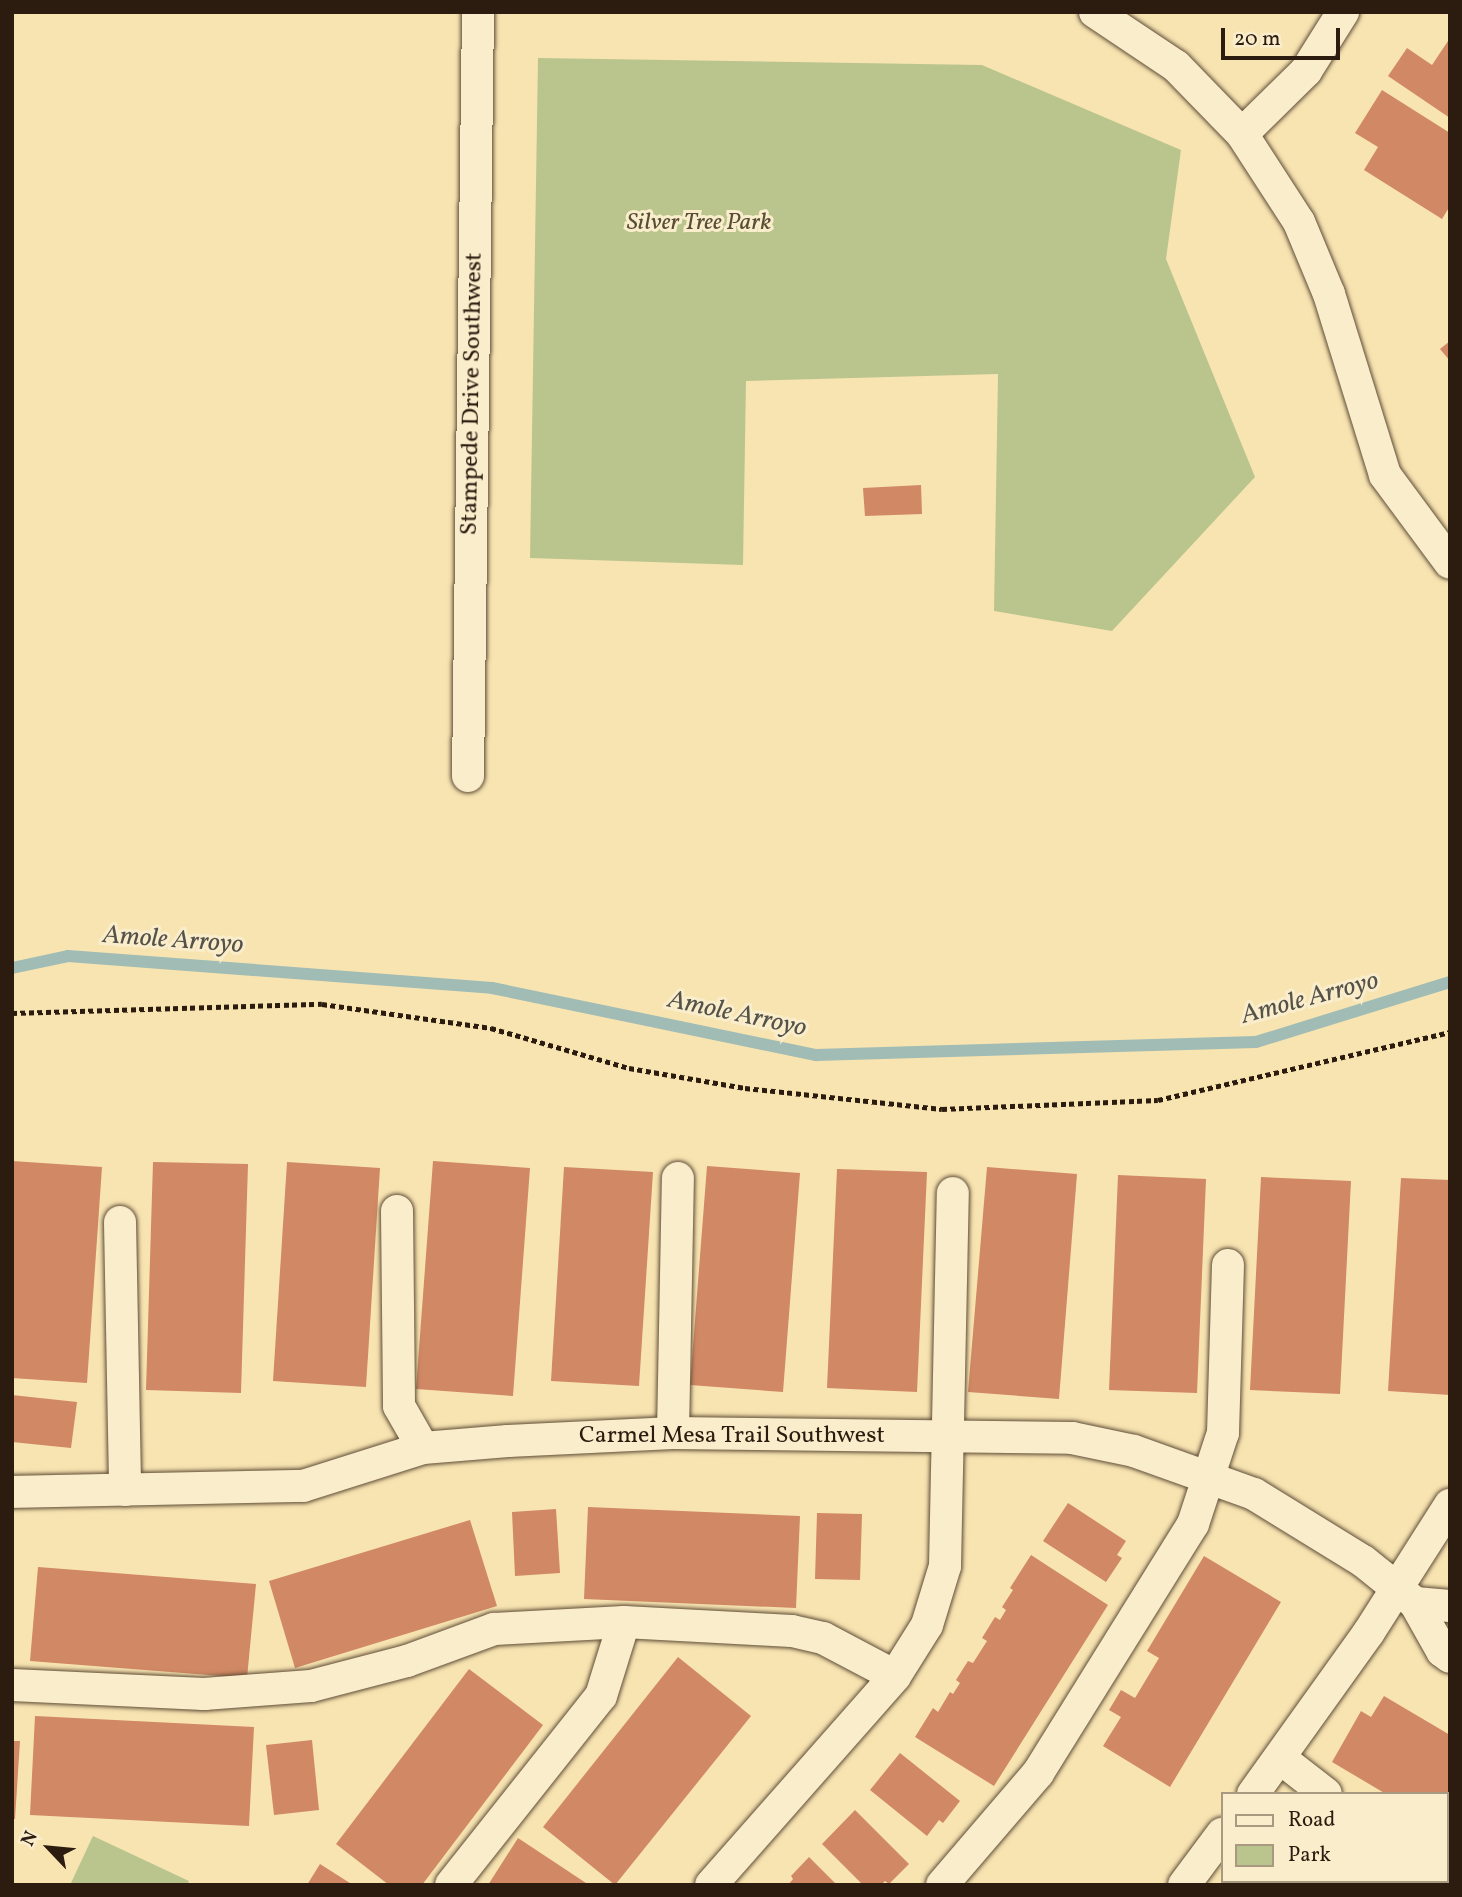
<!DOCTYPE html>
<html>
<head>
<meta charset="utf-8">
<style>
  body { margin:0 }
  #map { position:relative; width:1462px; height:1897px; overflow:hidden; background:#f8e4b1; font-family:Vollkorn,serif }
  div>[style] { position:absolute }
  .green>* { inset:0; background:#bac58e }
  .stream>* { height:12px; margin:-6px; padding:0 6px; transform-origin:6px; border-radius:6px; background:#a0bcb5 }
  .building>* { inset:0; background:#d18864 }
  .path>* { height:4.5px; margin-top:-2.25px; transform-origin:0; background:repeating-linear-gradient(90deg,#2c1b0f 0 5px,transparent 0 8.5px) }
  .roads { filter:drop-shadow(0 0 2px #5f4d38) drop-shadow(0 0 2px #5f4d38) }
  .minor>* { height:32px; margin:-16px; padding:0 16px; transform-origin:16px; border-radius:16px; background:#faedcc }
  span { translate:-50% -50%; white-space:nowrap; text-align:center; line-height:1.15; -webkit-text-stroke:6px #faedcc; paint-order:stroke }
  .park-label { font-size:24px; color:#574e35; font-style:italic }
  .street-label { font-size:24px; color:#2c1b0f }
  .water-label { font-size:26px; color:#555349; font-style:italic }
  .frame { position:absolute; inset:0; border:14px solid #2c1b0f; pointer-events:none }
  .legend { position:absolute; left:1221px; top:1792px; width:228px; height:91px; box-sizing:border-box; background:#faedcc; border:2px solid #a89980; margin:0; padding:9px 12px; list-style:none; font-size:21px; color:#2c1b0f }
  .legend li { display:flex; align-items:center; gap:14px; height:35px }
  .legend b { width:35px; border:2px solid #a89980 }
  .north { position:absolute; left:14px; top:1813px; width:70px; height:70px; -webkit-text-stroke:5px #faedcc; paint-order:stroke; rotate:296deg; font-size:19px; font-weight:700; line-height:28px; text-align:center; color:#2c1b0f }
  .north::after { content:''; display:block; margin:auto; width:24px; height:32px; background:#2c1b0f; clip-path:polygon(50% 0,100% 100%,50% 72%,0 100%) }
  .scale { position:absolute; left:1221px; top:28px; width:119px; height:32px; box-sizing:border-box; border:4px solid #2c1b0f; border-top:0; padding-left:9px; font-size:21px; line-height:24px; white-space:nowrap; color:#2c1b0f; -webkit-text-stroke:5px #faedcc; paint-order:stroke }
</style>
</head>
<body>
<div id="map">
  <div class="green">
    <div style="clip-path:polygon(538px 58px,982px 65px,1181px 150px,1166px 259px,1255px 477px,1112px 631px,994px 611px,998px 374px,746px 381px,743px 565px,530px 558px)"></div>
    <div style="clip-path:polygon(93px 1836px,189px 1881px,187px 1885px,70px 1885px)"></div>
  </div>
  <div class="stream">
    <div style="left:12px;top:968px;width:57px;rotate:-12.1deg"></div>
    <div style="left:68px;top:956px;width:425px;rotate:4.3deg"></div>
    <div style="left:492px;top:988px;width:331px;rotate:11.7deg"></div>
    <div style="left:816px;top:1055px;width:440px;rotate:-1.7deg"></div>
    <div style="left:1256px;top:1042px;width:203px;rotate:-17.2deg"></div>
  </div>
  <div class="building">
    <div style="clip-path:polygon(1450px 38px,1450px 118px,1388px 76px,1407px 48px,1432px 65px)"></div>
    <div style="clip-path:polygon(1382px 90px,1450px 133px,1450px 206px,1442px 219px,1364px 170px,1378px 147px,1355px 133px)"></div>
    <div style="clip-path:polygon(1450px 341px,1450px 361px,1440px 349px)"></div>
    <div style="clip-path:polygon(921px 485px,922px 514px,865px 516px,863px 488px)"></div>
    <div style="clip-path:polygon(12px 1161px,102px 1167px,87px 1383px,12px 1378px)"></div>
    <div style="clip-path:polygon(433px 1161px,530px 1168px,513px 1396px,416px 1389px)"></div>
    <div style="clip-path:polygon(153px 1162px,248px 1164px,241px 1393px,146px 1390px)"></div>
    <div style="clip-path:polygon(287px 1162px,380px 1168px,366px 1387px,273px 1381px)"></div>
    <div style="clip-path:polygon(707px 1166px,800px 1173px,783px 1392px,690px 1385px)"></div>
    <div style="clip-path:polygon(564px 1167px,653px 1172px,639px 1386px,551px 1381px)"></div>
    <div style="clip-path:polygon(987px 1167px,1077px 1174px,1059px 1399px,968px 1392px)"></div>
    <div style="clip-path:polygon(837px 1169px,927px 1172px,917px 1392px,827px 1388px)"></div>
    <div style="clip-path:polygon(1118px 1175px,1206px 1179px,1197px 1393px,1109px 1390px)"></div>
    <div style="clip-path:polygon(1261px 1177px,1351px 1181px,1340px 1394px,1250px 1390px)"></div>
    <div style="clip-path:polygon(1401px 1178px,1450px 1180px,1450px 1395px,1388px 1391px)"></div>
    <div style="clip-path:polygon(12px 1395px,77px 1402px,71px 1448px,12px 1442px)"></div>
    <div style="clip-path:polygon(1068px 1503px,1126px 1541px,1117px 1555px,1122px 1558px,1106px 1582px,1043px 1541px)"></div>
    <div style="clip-path:polygon(588px 1507px,800px 1516px,796px 1608px,584px 1599px)"></div>
    <div style="clip-path:polygon(556px 1509px,560px 1573px,515px 1576px,512px 1512px)"></div>
    <div style="clip-path:polygon(817px 1513px,862px 1514px,860px 1580px,815px 1579px)"></div>
    <div style="clip-path:polygon(470px 1520px,497px 1606px,295px 1668px,269px 1581px)"></div>
    <div style="clip-path:polygon(1031px 1555px,1108px 1605px,994px 1786px,915px 1737px,933px 1708px,938px 1712px,950px 1692px,953px 1694px,960px 1683px,956px 1680px,968px 1661px,973px 1663px,987px 1641px,982px 1638px,995px 1617px,1000px 1620px,1006px 1610px,1002px 1607px,1013px 1590px,1010px 1588px)"></div>
    <div style="clip-path:polygon(1204px 1556px,1281px 1602px,1170px 1787px,1103px 1746px,1121px 1717px,1109px 1710px,1121px 1690px,1135px 1698px,1159px 1658px,1147px 1651px)"></div>
    <div style="clip-path:polygon(38px 1567px,256px 1584px,247px 1678px,30px 1661px)"></div>
    <div style="clip-path:polygon(678px 1657px,751px 1716px,615px 1885px,543px 1827px)"></div>
    <div style="clip-path:polygon(469px 1669px,543px 1725px,422px 1885px,389px 1885px,336px 1844px)"></div>
    <div style="clip-path:polygon(1384px 1696px,1450px 1735px,1450px 1831px,1446px 1829px,1446px 1794px,1386px 1794px,1332px 1762px,1361px 1711px,1371px 1717px)"></div>
    <div style="clip-path:polygon(35px 1716px,254px 1727px,249px 1826px,30px 1815px)"></div>
    <div style="clip-path:polygon(312px 1740px,319px 1810px,274px 1815px,266px 1745px)"></div>
    <div style="clip-path:polygon(12px 1741px,20px 1741px,15px 1819px,12px 1819px)"></div>
    <div style="clip-path:polygon(900px 1753px,960px 1801px,943px 1823px,939px 1820px,927px 1836px,870px 1790px)"></div>
    <div style="clip-path:polygon(855px 1810px,909px 1864px,889px 1884px,885px 1881px,881px 1885px,863px 1885px,822px 1844px)"></div>
    <div style="clip-path:polygon(518px 1838px,589px 1885px,488px 1885px)"></div>
    <div style="clip-path:polygon(809px 1857px,837px 1885px,788px 1885px,793px 1879px,791px 1876px)"></div>
    <div style="clip-path:polygon(320px 1864px,353px 1885px,307px 1885px)"></div>
    <div style="clip-path:polygon(1266px 1881px,1416px 1881px,1422px 1885px,1264px 1885px)"></div>
  </div>
  <div class="path">
    <div style="left:12px;top:1013px;width:310px;rotate:-1.7deg"></div>
    <div style="left:322px;top:1004px;width:171px;rotate:8.1deg"></div>
    <div style="left:491px;top:1028px;width:144px;rotate:16.2deg"></div>
    <div style="left:629px;top:1068px;width:118px;rotate:9.8deg"></div>
    <div style="left:745px;top:1088px;width:198px;rotate:6.1deg"></div>
    <div style="left:942px;top:1109px;width:216px;rotate:-2.4deg"></div>
    <div style="left:1158px;top:1100px;width:300px;rotate:-13.1deg"></div>
  </div>
  <div class="roads">
    <div class="minor">
      <div style="left:1095px;top:12px;width:97px;rotate:33.7deg"></div>
      <div style="left:1176px;top:66px;width:95px;rotate:45.9deg"></div>
      <div style="left:1242px;top:134px;width:105px;rotate:57.1deg"></div>
      <div style="left:1299px;top:222px;width:78px;rotate:67.4deg"></div>
      <div style="left:1329px;top:294px;width:189px;rotate:72.8deg"></div>
      <div style="left:1385px;top:475px;width:109px;rotate:53.5deg"></div>
      <div style="left:1242px;top:134px;width:90px;rotate:-44.5deg"></div>
      <div style="left:1306px;top:71px;width:70px;rotate:-57.9deg"></div>
      <div style="left:468px;top:776px;width:764px;rotate:-89.25deg"></div>
      <div style="left:397px;top:1211px;width:195px;rotate:89.4deg"></div>
      <div style="left:399px;top:1406px;width:48px;rotate:60.3deg"></div>
      <div style="left:120px;top:1222px;width:268px;rotate:88.9deg"></div>
      <div style="left:673px;top:1433px;width:255px;rotate:-88.9deg"></div>
      <div style="left:12px;top:1492px;width:291px;rotate:-1.2deg"></div>
      <div style="left:303px;top:1486px;width:126px;rotate:-17.6deg"></div>
      <div style="left:423px;top:1448px;width:85px;rotate:-4.7deg"></div>
      <div style="left:508px;top:1441px;width:165px;rotate:-2.8deg"></div>
      <div style="left:673px;top:1433px;width:399px;rotate:0.7deg"></div>
      <div style="left:1072px;top:1438px;width:63px;rotate:11.8deg"></div>
      <div style="left:1134px;top:1451px;width:127px;rotate:19.7deg"></div>
      <div style="left:1254px;top:1494px;width:128px;rotate:31.6deg"></div>
      <div style="left:1363px;top:1561px;width:67px;rotate:38.9deg"></div>
      <div style="left:1415px;top:1603px;width:55px;rotate:60.6deg"></div>
      <div style="left:1442px;top:1651px;width:10px;rotate:37deg"></div>
      <div style="left:1415px;top:1603px;width:35px;rotate:5deg"></div>
      <div style="left:12px;top:1685px;width:192px;rotate:2.7deg"></div>
      <div style="left:204px;top:1694px;width:107px;rotate:-4.3deg"></div>
      <div style="left:311px;top:1686px;width:99px;rotate:-14.6deg"></div>
      <div style="left:407px;top:1661px;width:93px;rotate:-20.2deg"></div>
      <div style="left:494px;top:1629px;width:130px;rotate:-3.1deg"></div>
      <div style="left:624px;top:1622px;width:168px;rotate:3.1deg"></div>
      <div style="left:792px;top:1631px;width:32px;rotate:13deg"></div>
      <div style="left:823px;top:1638px;width:81px;rotate:27.8deg"></div>
      <div style="left:1280px;top:1758px;width:58px;rotate:38deg"></div>
      <div style="left:1253px;top:1794px;width:199px;rotate:-54.4deg"></div>
      <div style="left:1369px;top:1632px;width:151px;rotate:-57.5deg"></div>
      <div style="left:451px;top:1885px;width:241px;rotate:-51.6deg"></div>
      <div style="left:601px;top:1696px;width:77px;rotate:-72.7deg"></div>
      <div style="left:711px;top:1885px;width:278px;rotate:-48.6deg"></div>
      <div style="left:895px;top:1676px;width:60px;rotate:-57.9deg"></div>
      <div style="left:927px;top:1625px;width:62px;rotate:-73deg"></div>
      <div style="left:945px;top:1566px;width:373px;rotate:-88.8deg"></div>
      <div style="left:942px;top:1885px;width:148px;rotate:-49.4deg"></div>
      <div style="left:1038px;top:1773px;width:293px;rotate:-58.1deg"></div>
      <div style="left:1193px;top:1524px;width:96px;rotate:-71.8deg"></div>
      <div style="left:1223px;top:1433px;width:168px;rotate:-88.3deg"></div>
      <div style="left:1184px;top:1885px;width:64px;rotate:-53.3deg"></div>
    </div>
  </div>
  <div class="park-label">
    <span style="left:699px;top:224px">Silver Tree Park</span>
  </div>
  <div class="street-label">
    <span style="left:473px;top:394px;rotate:-89deg">Stampede Drive Southwest</span>
    <span style="left:732px;top:1437px">Carmel Mesa Trail Southwest</span>
  </div>
  <div class="water-label">
    <span style="left:173px;top:941px;rotate:4deg">Amole Arroyo</span>
    <span style="left:1310px;top:999px;rotate:-15deg">Amole Arroyo</span>
    <span style="left:737px;top:1015px;rotate:12deg">Amole Arroyo</span>
  </div>
  <div class="frame"></div>
  <ul class="legend">
  <li><b style="height:9px;background:#faedcc"></b>Road</li>
  <li><b style="height:19px;background:#bac58e"></b>Park</li>
  </ul>
  <div class="north">N</div>
  <div class="scale">20 m</div>
</div>
</body>
</html>
